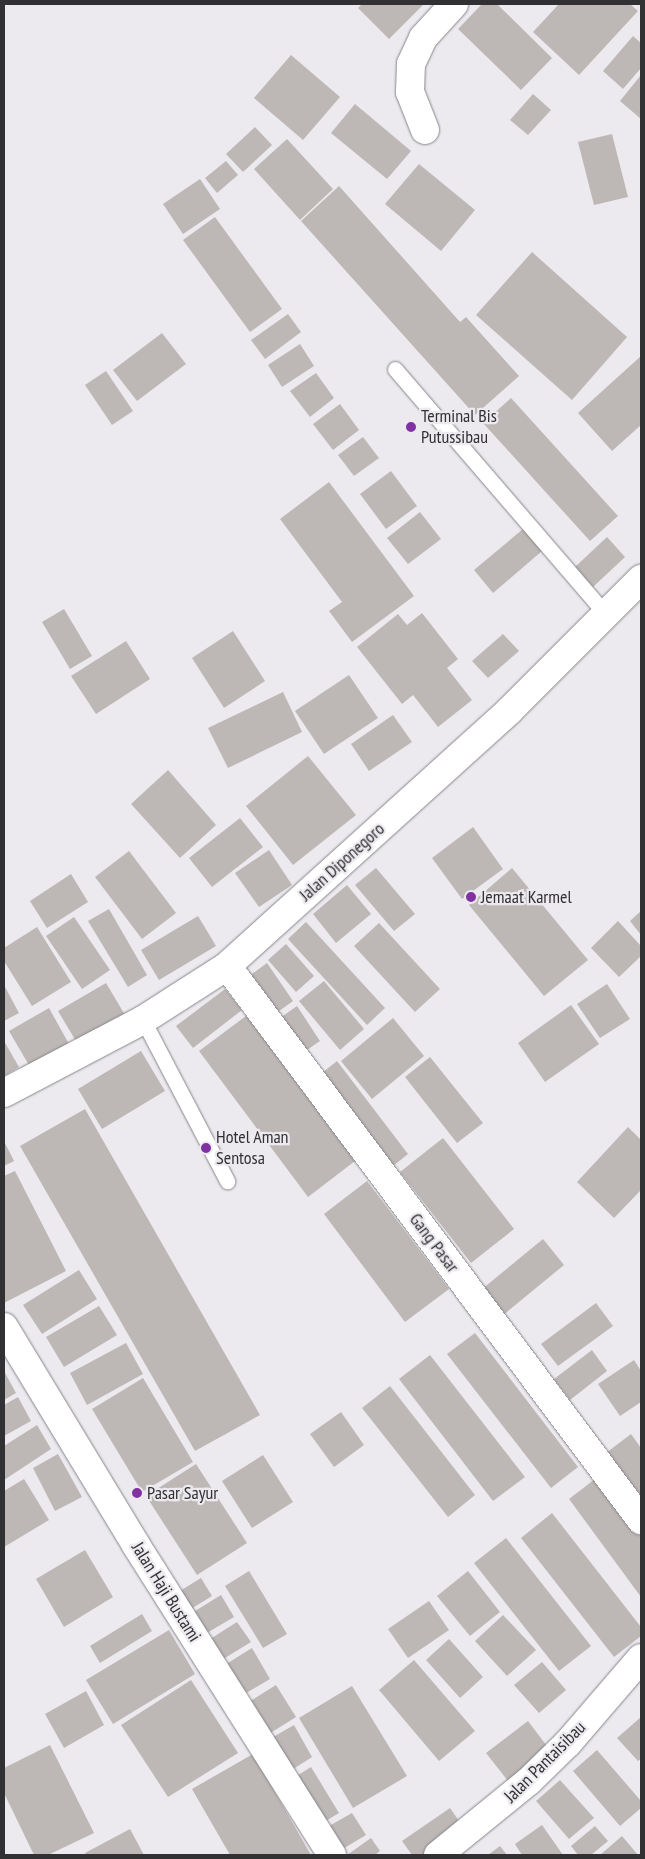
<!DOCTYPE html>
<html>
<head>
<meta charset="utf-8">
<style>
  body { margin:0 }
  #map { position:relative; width:645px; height:1859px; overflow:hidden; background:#eceaef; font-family:"PT Sans Narrow",sans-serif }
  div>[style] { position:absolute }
  .building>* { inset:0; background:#bdb7b5 }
  .roads { filter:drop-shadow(0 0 1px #87858a) drop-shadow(0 0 1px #87858a) }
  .service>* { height:15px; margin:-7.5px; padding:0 7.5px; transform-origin:7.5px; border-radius:7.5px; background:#fff }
  .minor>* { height:28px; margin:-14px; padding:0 14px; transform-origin:14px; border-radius:14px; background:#fff }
  .dots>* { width:14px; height:14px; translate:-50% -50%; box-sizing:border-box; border:2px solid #eceaef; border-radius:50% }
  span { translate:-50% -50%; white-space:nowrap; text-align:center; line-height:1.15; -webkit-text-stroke:4.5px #eceaef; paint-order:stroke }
  .poi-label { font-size:18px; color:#313032 }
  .left { translate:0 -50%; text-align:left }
  .street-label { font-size:18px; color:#313032 }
  .frame { position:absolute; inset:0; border:5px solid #313032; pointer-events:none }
</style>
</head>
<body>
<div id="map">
  <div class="building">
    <div style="clip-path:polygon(362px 4px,424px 4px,389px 39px,358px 8px)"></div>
    <div style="clip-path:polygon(482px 4px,497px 4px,552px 58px,521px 90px,458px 29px)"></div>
    <div style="clip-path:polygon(559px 4px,630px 4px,638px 11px,579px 75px,533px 32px)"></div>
    <div style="clip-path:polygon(633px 36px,641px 43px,641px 68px,623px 89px,603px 71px)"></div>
    <div style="clip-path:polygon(291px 55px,340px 97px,303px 140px,254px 98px)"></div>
    <div style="clip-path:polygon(641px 75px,641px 119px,620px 101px)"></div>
    <div style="clip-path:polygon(533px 94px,551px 110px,528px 135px,510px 120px)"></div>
    <div style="clip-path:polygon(355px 104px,411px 151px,387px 179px,331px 133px)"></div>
    <div style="clip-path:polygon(255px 127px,272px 145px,243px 172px,226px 154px)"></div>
    <div style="clip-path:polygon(612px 134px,628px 197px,594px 205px,578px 142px)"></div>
    <div style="clip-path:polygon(287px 139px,333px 189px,300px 220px,254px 169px)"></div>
    <div style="clip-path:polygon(226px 161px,238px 175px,217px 193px,205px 178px)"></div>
    <div style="clip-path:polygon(419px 164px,475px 210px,441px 251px,385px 204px)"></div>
    <div style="clip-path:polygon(200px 179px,220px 209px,183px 234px,163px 204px)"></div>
    <div style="clip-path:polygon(339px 186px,460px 322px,466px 317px,519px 376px,475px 415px,301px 221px)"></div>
    <div style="clip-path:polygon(215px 217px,282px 309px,250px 332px,183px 240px)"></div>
    <div style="clip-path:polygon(532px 252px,627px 337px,572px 400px,476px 315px)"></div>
    <div style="clip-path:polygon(288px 314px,301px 332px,265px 359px,251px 340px)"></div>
    <div style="clip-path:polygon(162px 333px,186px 364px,137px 401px,113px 370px)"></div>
    <div style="clip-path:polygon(300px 344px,314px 366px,282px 387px,268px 365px)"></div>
    <div style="clip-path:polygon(641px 356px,641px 425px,612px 451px,578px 413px)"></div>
    <div style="clip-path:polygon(106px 371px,133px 411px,112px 425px,85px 385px)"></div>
    <div style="clip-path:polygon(316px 373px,334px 398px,310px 417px,290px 391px)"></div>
    <div style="clip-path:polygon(511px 398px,618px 516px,590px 541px,483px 423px)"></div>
    <div style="clip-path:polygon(340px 404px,359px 430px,333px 450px,313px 424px)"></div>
    <div style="clip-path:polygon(363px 437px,379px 458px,354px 476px,338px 455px)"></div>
    <div style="clip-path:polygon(391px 471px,417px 506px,386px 529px,360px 494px)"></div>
    <div style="clip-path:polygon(329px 482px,414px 596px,352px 642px,329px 611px,342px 602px,280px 519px)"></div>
    <div style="clip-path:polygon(420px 512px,441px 539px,408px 564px,387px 538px)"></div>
    <div style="clip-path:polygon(523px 529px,542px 551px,493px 593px,474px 570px)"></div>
    <div style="clip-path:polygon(607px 537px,625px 557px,593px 587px,575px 567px)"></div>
    <div style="clip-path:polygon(64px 609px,92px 656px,70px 669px,42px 622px)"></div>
    <div style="clip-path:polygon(422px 613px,458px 659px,447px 668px,472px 700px,438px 727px,413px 695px,402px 704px,357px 647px,398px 614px,407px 625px)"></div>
    <div style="clip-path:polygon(233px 631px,265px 681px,224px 708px,192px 658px)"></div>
    <div style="clip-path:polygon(503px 634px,519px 651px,488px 678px,472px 661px)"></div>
    <div style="clip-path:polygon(126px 641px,150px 679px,96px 714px,71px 676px)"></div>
    <div style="clip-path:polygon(349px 675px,378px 718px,324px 754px,295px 711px)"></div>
    <div style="clip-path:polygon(283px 692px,302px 732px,228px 768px,208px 728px)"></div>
    <div style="clip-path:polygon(393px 715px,412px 742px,369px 771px,351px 744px)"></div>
    <div style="clip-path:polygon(308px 756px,356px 815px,293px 865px,246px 806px)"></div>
    <div style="clip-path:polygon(168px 770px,216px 825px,180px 858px,131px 804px)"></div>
    <div style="clip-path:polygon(240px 818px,263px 847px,212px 887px,189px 858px)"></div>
    <div style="clip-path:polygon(473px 827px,503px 869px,462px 899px,432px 858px)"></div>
    <div style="clip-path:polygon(269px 850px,292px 885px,259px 907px,235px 873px)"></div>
    <div style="clip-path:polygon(129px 851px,176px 913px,142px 939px,95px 877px)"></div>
    <div style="clip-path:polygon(376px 868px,415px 914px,394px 931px,355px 885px)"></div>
    <div style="clip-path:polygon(512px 868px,588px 960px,544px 996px,469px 905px)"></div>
    <div style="clip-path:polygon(71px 874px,88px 902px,47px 928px,30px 901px)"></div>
    <div style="clip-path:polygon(347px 885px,371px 914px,336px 943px,313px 914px)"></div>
    <div style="clip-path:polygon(109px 909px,147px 975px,128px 987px,88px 921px)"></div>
    <div style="clip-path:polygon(641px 911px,641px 935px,630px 921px)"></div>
    <div style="clip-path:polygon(198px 916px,216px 946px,159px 980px,141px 950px)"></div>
    <div style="clip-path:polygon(74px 917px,110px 970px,82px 989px,46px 936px)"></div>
    <div style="clip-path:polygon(618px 921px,641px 946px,641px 956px,619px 977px,591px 948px)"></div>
    <div style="clip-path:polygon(306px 922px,385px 1008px,367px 1025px,288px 939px)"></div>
    <div style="clip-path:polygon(379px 923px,440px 989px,415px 1012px,354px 946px)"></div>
    <div style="clip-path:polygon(37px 927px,71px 982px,32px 1006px,4px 961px,4px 948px)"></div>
    <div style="clip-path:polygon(286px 944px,314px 976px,296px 992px,268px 960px)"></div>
    <div style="clip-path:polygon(267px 963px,293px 1001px,275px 1014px,249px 976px)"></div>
    <div style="clip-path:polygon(324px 981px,364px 1029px,340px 1050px,299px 1001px)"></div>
    <div style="clip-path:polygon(106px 983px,128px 1020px,80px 1048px,58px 1011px)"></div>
    <div style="clip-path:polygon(607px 984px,630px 1019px,600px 1038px,577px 1004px)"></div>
    <div style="clip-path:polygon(4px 985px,19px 1013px,4px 1021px)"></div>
    <div style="clip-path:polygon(225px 989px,242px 1010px,193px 1048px,176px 1026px)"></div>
    <div style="clip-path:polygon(571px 1005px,599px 1044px,545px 1082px,518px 1043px)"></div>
    <div style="clip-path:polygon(297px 1006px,320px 1041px,304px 1052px,280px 1018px)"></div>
    <div style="clip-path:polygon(49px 1008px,69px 1044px,30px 1067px,9px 1031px)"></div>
    <div style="clip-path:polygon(250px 1013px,359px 1158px,308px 1197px,199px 1051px)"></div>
    <div style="clip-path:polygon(393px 1018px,424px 1056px,372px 1099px,341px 1061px)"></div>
    <div style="clip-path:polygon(4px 1041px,19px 1067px,4px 1076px)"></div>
    <div style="clip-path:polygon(141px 1051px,165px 1091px,102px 1129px,78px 1089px)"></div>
    <div style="clip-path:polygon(430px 1057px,483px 1123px,457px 1143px,405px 1077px)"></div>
    <div style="clip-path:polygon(337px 1061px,408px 1154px,388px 1170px,317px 1077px)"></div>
    <div style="clip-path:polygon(85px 1109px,260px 1415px,195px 1451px,20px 1146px)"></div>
    <div style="clip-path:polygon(628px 1127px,641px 1140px,641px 1190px,614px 1218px,577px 1182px)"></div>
    <div style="clip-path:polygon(443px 1138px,514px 1229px,471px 1263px,400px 1172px)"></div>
    <div style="clip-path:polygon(4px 1141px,14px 1161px,4px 1166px)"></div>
    <div style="clip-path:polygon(15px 1171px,66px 1271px,4px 1303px,4px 1176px)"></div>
    <div style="clip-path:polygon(367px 1181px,449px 1289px,405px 1322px,324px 1214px)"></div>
    <div style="clip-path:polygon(543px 1239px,564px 1265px,502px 1316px,481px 1290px)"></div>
    <div style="clip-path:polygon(79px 1270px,97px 1299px,42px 1334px,23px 1305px)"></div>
    <div style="clip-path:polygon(596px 1303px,613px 1326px,558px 1366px,541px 1344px)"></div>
    <div style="clip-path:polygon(99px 1306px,117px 1335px,64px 1367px,46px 1337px)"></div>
    <div style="clip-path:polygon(475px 1333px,578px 1467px,551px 1488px,447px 1354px)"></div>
    <div style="clip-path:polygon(126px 1343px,143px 1374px,87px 1405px,70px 1373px)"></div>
    <div style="clip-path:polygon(592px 1350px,607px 1371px,570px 1400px,554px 1379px)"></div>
    <div style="clip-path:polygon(430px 1355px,525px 1477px,493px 1501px,399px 1379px)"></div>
    <div style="clip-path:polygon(634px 1360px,641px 1371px,641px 1402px,620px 1416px,598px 1384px)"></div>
    <div style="clip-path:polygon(4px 1371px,16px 1393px,4px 1400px)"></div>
    <div style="clip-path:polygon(143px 1378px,193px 1462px,142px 1492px,92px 1409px)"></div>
    <div style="clip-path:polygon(390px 1386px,475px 1495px,448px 1517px,362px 1408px)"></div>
    <div style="clip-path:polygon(18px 1397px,31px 1421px,4px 1436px,4px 1405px)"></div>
    <div style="clip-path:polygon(341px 1412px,364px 1445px,334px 1467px,310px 1434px)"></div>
    <div style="clip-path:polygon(37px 1425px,51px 1449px,4px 1480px,4px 1446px)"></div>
    <div style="clip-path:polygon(631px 1434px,641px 1448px,641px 1507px,602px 1456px)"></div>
    <div style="clip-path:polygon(58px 1454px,82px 1497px,55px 1511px,33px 1468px)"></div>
    <div style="clip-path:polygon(263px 1455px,293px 1502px,252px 1528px,222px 1481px)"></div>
    <div style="clip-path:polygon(196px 1464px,247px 1543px,197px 1575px,146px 1496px)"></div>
    <div style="clip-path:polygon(599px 1476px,641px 1533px,641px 1597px,569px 1499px)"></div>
    <div style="clip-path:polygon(24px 1479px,49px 1520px,4px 1547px,4px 1491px)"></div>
    <div style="clip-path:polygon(552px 1513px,641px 1627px,641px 1636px,614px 1657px,521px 1538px)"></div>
    <div style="clip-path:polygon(506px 1538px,591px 1646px,559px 1671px,474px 1563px)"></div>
    <div style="clip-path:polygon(85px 1550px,113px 1597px,64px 1627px,36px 1579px)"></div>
    <div style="clip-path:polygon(249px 1571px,287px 1634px,263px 1648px,225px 1586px)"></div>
    <div style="clip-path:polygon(468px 1571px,500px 1612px,470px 1636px,437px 1596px)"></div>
    <div style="clip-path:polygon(201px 1578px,212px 1596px,186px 1612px,175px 1594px)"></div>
    <div style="clip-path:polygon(221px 1595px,234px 1617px,200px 1637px,187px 1616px)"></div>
    <div style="clip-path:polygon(429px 1601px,449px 1630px,408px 1658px,388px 1629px)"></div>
    <div style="clip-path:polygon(142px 1614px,152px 1631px,100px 1663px,90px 1646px)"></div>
    <div style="clip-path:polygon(503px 1615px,536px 1650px,507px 1676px,475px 1641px)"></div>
    <div style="clip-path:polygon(237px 1622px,251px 1642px,220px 1661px,207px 1641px)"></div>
    <div style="clip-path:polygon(169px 1630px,195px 1674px,113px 1724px,86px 1680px)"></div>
    <div style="clip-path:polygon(449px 1639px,483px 1677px,460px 1698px,426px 1660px)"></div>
    <div style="clip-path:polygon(252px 1648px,270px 1679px,241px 1696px,223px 1666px)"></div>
    <div style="clip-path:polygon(414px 1660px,475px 1731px,439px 1761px,379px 1690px)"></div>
    <div style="clip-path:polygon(542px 1662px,566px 1690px,539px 1713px,514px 1685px)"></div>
    <div style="clip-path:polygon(191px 1680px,238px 1753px,168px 1797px,121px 1725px)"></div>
    <div style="clip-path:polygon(276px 1685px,296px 1717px,264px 1737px,244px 1705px)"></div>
    <div style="clip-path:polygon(352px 1686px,407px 1776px,353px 1808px,299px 1718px)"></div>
    <div style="clip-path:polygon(86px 1691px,104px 1725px,64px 1748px,45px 1714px)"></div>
    <div style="clip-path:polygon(641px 1717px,641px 1759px,638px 1761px,617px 1738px)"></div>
    <div style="clip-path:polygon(528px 1721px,553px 1754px,512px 1786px,486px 1753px)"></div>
    <div style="clip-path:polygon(294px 1725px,312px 1757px,287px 1773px,268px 1740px)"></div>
    <div style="clip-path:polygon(50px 1745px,94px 1833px,48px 1855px,34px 1855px,4px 1793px,4px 1768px)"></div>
    <div style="clip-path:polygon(597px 1750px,641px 1801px,641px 1808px,620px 1826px,573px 1771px)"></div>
    <div style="clip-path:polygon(253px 1754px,311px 1855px,230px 1855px,192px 1789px)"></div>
    <div style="clip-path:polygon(311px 1767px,339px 1813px,319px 1825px,292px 1779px)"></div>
    <div style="clip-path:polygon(560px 1780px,594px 1818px,569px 1839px,536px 1801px)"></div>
    <div style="clip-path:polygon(450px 1808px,466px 1831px,431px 1855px,412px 1855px,402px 1841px)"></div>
    <div style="clip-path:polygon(352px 1813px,366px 1835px,336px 1853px,322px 1830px)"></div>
    <div style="clip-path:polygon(542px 1825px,563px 1855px,522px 1855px,515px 1844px)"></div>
    <div style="clip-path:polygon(595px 1826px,608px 1841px,591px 1855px,578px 1855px,571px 1846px)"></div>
    <div style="clip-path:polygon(130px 1829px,144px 1855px,86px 1855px,85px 1853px)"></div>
    <div style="clip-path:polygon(622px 1836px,638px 1855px,600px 1855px)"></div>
    <div style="clip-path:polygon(371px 1838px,380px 1851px,375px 1855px,347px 1855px)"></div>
    <div style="clip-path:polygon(500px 1846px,507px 1855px,488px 1855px)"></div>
  </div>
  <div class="roads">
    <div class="service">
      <div style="left:395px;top:369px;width:322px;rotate:49.3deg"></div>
      <div style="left:143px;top:1020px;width:182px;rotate:62.4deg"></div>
    </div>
    <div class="minor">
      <div style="left:425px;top:130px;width:41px;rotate:-111.5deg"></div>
      <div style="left:410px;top:92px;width:28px;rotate:-88deg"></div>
      <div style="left:411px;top:64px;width:29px;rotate:-65deg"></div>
      <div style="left:423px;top:38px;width:46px;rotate:-47.6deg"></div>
      <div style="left:227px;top:966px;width:692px;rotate:53.23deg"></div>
      <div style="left:4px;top:1093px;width:157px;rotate:-27.7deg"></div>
      <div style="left:143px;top:1020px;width:100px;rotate:-32.7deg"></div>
      <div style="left:227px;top:966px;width:380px;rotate:-42.1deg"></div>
      <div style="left:509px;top:711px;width:187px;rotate:-45deg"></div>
      <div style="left:4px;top:1327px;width:255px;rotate:58.8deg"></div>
      <div style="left:136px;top:1545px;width:367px;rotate:57.7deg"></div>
      <div style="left:438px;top:1855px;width:117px;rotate:-39.1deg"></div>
      <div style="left:529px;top:1781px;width:54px;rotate:-44.3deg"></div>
      <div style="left:568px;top:1743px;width:112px;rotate:-49.3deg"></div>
    </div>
  </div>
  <div class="dots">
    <div style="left:411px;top:427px;background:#8132a2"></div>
    <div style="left:471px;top:897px;background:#8132a2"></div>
    <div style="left:206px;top:1148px;background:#8132a2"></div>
    <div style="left:137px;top:1493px;background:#8132a2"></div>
  </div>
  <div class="poi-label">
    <span class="left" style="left:421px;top:427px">Terminal Bis<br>Putussibau</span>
    <span class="left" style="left:481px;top:897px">Jemaat Karmel</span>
    <span class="left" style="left:216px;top:1148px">Hotel Aman<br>Sentosa</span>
    <span class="left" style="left:147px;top:1493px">Pasar Sayur</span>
  </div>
  <div class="street-label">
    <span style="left:342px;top:862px;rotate:-42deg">Jalan Diponegoro</span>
    <span style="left:434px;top:1243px;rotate:53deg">Gang Pasar</span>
    <span style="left:166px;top:1592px;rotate:58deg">Jalan Haji Bustami</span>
    <span style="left:545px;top:1762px;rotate:-45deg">Jalan Pantaisibau</span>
  </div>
  <div class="frame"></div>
</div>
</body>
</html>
